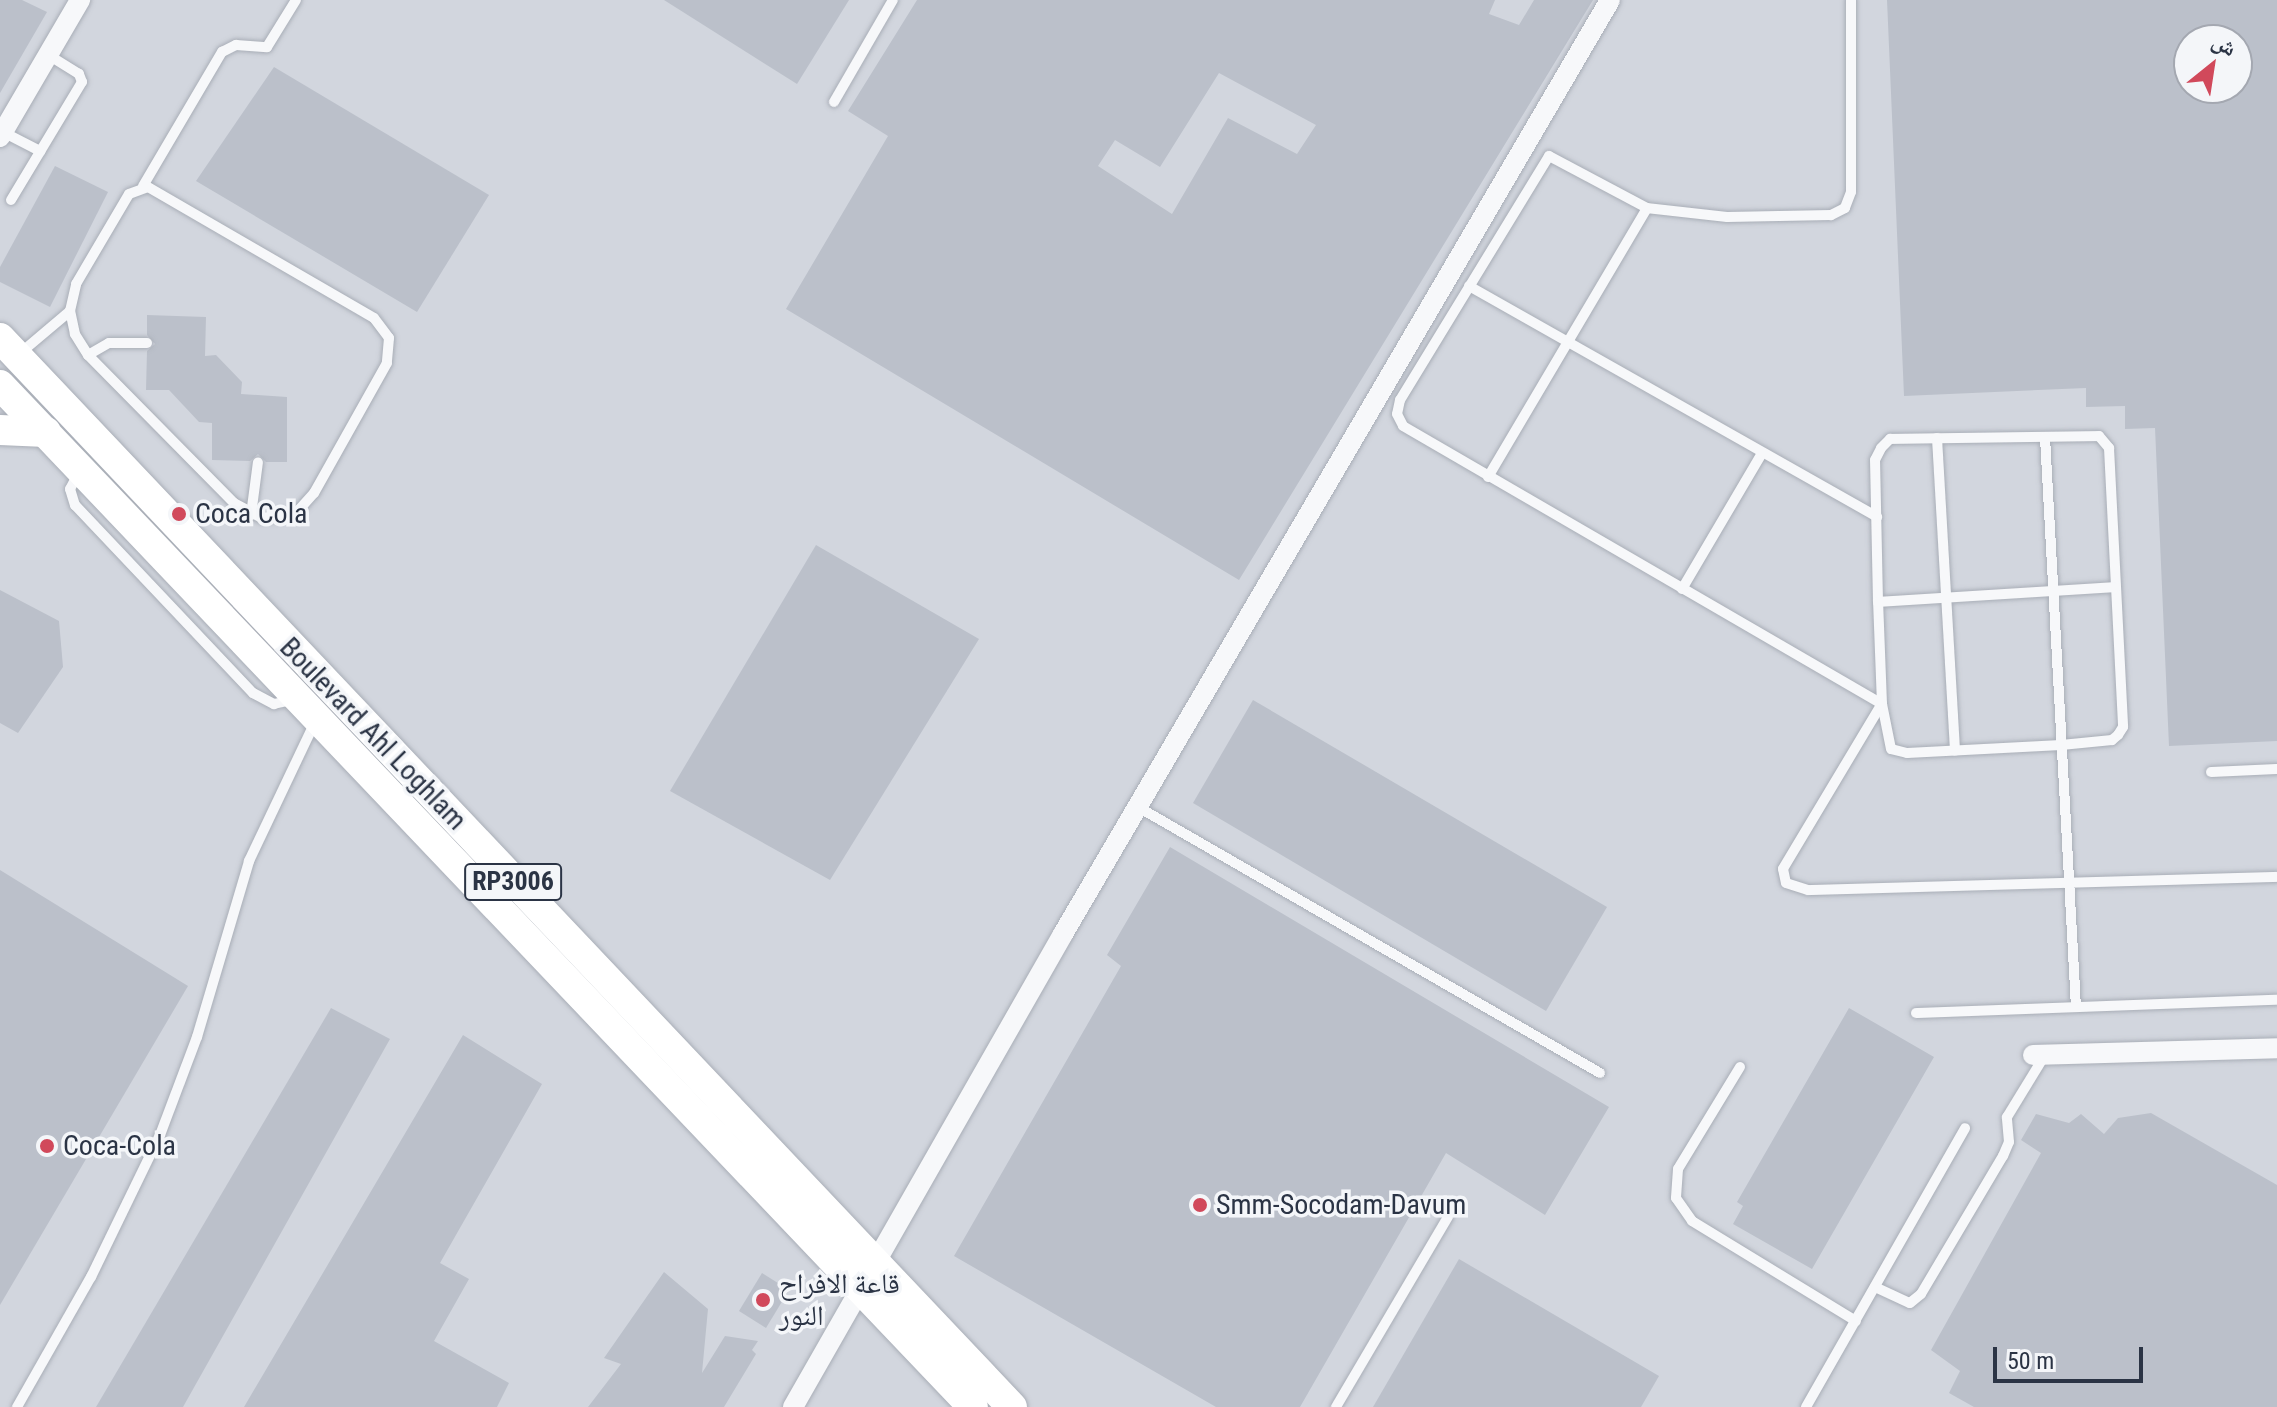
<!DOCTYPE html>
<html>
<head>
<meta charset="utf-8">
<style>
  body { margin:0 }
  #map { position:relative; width:2277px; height:1407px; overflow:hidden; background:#e4e7ec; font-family:"Roboto Condensed","Noto Naskh Arabic",sans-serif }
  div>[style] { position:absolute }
  .built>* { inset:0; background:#d2d6de }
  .building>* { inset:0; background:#bbc0ca }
  .roads { filter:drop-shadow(0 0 2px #a9aeb7) drop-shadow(0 0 2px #a9aeb7) }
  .service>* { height:10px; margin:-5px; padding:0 5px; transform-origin:5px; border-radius:5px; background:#f7f8fa }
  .minor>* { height:20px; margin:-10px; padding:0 10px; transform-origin:10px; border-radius:10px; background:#f7f8fa }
  .primary>* { height:30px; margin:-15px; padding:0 15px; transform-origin:15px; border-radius:15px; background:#fff }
  .dots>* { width:22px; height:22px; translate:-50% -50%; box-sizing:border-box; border:4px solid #f4f6f9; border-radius:50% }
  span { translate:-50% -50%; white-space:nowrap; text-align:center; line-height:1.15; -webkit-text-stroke:7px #f4f6f9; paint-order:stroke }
  .shield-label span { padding:2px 6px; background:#f4f6f9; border:2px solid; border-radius:6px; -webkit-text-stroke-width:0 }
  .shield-label { font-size:26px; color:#2b3445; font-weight:700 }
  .poi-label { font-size:28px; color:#2b3445 }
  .left { translate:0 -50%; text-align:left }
  .street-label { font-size:28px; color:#2b3445 }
  .north { position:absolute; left:2173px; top:24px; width:80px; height:80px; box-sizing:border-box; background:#f4f6f9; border:2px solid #a4a8b1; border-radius:50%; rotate:30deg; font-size:22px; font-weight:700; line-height:32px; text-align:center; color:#2b3445 }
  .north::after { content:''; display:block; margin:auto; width:28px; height:36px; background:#d1495b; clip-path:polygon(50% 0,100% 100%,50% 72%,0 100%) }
  .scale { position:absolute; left:1993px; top:1347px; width:150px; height:36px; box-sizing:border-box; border:4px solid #2b3445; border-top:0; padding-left:10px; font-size:24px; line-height:28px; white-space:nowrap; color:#2b3445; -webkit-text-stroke:6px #f4f6f9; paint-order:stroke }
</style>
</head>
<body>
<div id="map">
  <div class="built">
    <div style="clip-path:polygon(evenodd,0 0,2277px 0,2277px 1407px,0 1407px,0 0,2189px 40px,2237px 40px,2237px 88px,2189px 88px,2189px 40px)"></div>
  </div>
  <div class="building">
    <div style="clip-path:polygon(0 0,22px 0,47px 12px,0 93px)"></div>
    <div style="clip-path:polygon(664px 0,849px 0,797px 84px)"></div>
    <div style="clip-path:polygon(evenodd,917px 0,1495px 0,1489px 14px,1519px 25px,1534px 0,1593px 0,1239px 580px,786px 309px,888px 136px,848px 111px,917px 0,1219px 73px,1316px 125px,1297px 154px,1228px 118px,1172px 214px,1098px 166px,1115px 140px,1160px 167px,1219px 73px)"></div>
    <div style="clip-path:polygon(evenodd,1887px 0,2277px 0,2277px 741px,2169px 746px,2155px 428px,2125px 429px,2125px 406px,2086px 407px,2086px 388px,1904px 396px,1887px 0,2189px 40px,2237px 40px,2237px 88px,2189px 88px,2189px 40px)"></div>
    <div style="clip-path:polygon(274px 67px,489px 195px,417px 312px,196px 181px)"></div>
    <div style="clip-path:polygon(55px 166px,108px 192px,50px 307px,0 282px,0 267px)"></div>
    <div style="clip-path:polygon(147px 315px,206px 317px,205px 356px,216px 355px,242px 382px,241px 394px,287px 397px,287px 462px,266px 462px,258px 454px,250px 461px,212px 460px,212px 423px,199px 422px,169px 390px,146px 390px,147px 351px,155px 344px,147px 335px)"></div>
    <div style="clip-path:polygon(816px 545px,979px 639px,830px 880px,670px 791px)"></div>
    <div style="clip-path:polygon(0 590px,59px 621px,63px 667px,18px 733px,0 723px)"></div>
    <div style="clip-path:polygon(1253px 700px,1607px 907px,1546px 1011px,1193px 803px)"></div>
    <div style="clip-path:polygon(1170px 847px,1609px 1107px,1545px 1215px,1446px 1153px,1300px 1407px,1216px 1407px,954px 1256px,1121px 966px,1107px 955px)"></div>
    <div style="clip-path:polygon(0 870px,188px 986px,0 1305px)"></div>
    <div style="clip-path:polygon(331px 1008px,390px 1039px,183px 1407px,96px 1407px)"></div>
    <div style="clip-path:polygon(1849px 1008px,1934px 1057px,1812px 1269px,1733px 1224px,1743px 1206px,1737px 1202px)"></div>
    <div style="clip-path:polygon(463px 1035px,542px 1084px,440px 1263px,469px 1279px,434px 1341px,509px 1383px,497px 1407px,244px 1407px)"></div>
    <div style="clip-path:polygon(2151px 1113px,2277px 1185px,2277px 1407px,1974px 1407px,1949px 1393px,1960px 1371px,1931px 1350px,2041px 1153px,2021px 1140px,2036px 1114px,2069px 1123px,2081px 1114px,2104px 1134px,2118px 1118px)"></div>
    <div style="clip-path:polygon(1459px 1259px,1659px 1376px,1641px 1407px,1373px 1407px)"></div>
    <div style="clip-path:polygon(664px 1272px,708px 1309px,702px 1373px,725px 1336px,758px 1341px,752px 1350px,756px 1354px,724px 1407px,588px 1407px,621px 1364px,604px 1358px)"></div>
    <div style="clip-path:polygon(762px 1273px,789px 1290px,766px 1328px,739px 1311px)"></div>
  </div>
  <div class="roads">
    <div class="service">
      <div style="left:1851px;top:0;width:192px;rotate:90deg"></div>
      <div style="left:1851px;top:192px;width:17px;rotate:111deg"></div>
      <div style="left:1845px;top:208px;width:16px;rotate:153deg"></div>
      <div style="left:1831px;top:215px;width:104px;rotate:178.9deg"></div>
      <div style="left:1727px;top:217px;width:81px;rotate:-173.6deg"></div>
      <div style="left:1647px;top:208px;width:111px;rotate:-152deg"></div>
      <div style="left:1549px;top:156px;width:286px;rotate:121.4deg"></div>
      <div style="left:1400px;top:400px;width:14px;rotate:102deg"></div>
      <div style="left:1397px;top:414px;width:13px;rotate:63deg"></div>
      <div style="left:1403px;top:426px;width:554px;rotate:30.13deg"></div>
      <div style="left:834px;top:102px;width:118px;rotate:-60deg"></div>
      <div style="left:3px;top:132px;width:42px;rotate:27.2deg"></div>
      <div style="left:143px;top:186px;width:156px;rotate:-59.5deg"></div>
      <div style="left:222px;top:52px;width:16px;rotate:-27deg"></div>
      <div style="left:236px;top:45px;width:31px;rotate:4deg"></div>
      <div style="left:267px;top:47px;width:55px;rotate:-58.3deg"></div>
      <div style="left:148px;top:187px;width:261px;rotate:30.1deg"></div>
      <div style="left:374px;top:318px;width:25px;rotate:53deg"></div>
      <div style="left:389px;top:338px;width:25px;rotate:95deg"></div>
      <div style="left:387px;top:363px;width:149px;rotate:119.3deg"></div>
      <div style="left:314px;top:493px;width:28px;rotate:132deg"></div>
      <div style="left:295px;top:514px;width:33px;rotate:173deg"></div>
      <div style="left:262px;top:518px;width:32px;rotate:-152deg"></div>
      <div style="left:234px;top:503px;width:208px;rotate:-134.6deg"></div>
      <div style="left:88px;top:355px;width:25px;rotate:-122deg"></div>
      <div style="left:75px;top:334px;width:24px;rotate:-102deg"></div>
      <div style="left:70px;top:311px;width:28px;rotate:-77deg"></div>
      <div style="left:76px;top:284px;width:104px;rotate:-59.5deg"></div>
      <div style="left:129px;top:194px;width:20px;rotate:-20deg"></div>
      <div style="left:11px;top:200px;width:138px;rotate:-59deg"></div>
      <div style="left:82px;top:82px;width:9px;rotate:-111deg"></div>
      <div style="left:79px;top:74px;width:36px;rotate:-148deg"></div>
      <div style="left:1469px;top:286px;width:469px;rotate:29.5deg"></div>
      <div style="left:18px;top:355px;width:68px;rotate:-40.2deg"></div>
      <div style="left:88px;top:355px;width:24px;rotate:-30deg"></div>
      <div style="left:109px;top:343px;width:38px"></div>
      <div style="left:2099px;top:436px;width:16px;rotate:50deg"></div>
      <div style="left:2109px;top:448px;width:279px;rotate:87.1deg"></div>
      <div style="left:2123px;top:727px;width:9px;rotate:122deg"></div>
      <div style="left:2118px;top:735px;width:8px;rotate:140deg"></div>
      <div style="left:2112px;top:740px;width:51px;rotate:174.4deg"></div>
      <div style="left:2061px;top:745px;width:154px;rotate:177deg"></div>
      <div style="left:1907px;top:753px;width:16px;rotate:-166deg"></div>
      <div style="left:1891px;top:749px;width:46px;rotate:-101.3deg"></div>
      <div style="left:1882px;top:704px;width:102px;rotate:-92.2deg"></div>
      <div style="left:1878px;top:602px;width:142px;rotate:-91.2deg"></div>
      <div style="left:1875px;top:460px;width:13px;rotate:-63deg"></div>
      <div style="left:1881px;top:448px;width:13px;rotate:-45deg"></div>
      <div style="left:1890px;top:439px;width:209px;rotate:-0.8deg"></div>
      <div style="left:2045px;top:437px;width:571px;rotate:86.89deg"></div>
      <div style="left:1937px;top:438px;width:313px;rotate:86.7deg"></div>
      <div style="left:78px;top:474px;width:17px;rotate:118deg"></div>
      <div style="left:70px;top:489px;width:17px;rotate:73deg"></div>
      <div style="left:75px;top:505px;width:259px;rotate:46.6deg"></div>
      <div style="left:253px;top:693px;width:24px;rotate:28deg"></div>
      <div style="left:274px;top:704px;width:22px;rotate:-13deg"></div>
      <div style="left:1488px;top:477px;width:312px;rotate:-59.4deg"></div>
      <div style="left:251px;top:515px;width:53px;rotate:-82.5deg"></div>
      <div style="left:1682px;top:589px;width:158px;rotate:-59.5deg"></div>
      <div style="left:1878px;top:602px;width:238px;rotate:-3.6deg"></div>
      <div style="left:1881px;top:705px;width:191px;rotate:120.9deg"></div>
      <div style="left:1783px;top:869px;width:14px;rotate:78deg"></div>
      <div style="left:1786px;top:883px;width:23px;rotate:18deg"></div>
      <div style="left:1808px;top:890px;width:469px;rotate:-1.6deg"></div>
      <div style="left:2211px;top:772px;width:66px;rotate:-2.6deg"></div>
      <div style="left:1138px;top:807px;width:533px;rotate:29.93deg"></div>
      <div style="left:1916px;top:1013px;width:361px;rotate:-2.1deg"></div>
      <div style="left:1740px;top:1067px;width:119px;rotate:121.3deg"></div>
      <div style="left:1678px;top:1169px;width:29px;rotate:94deg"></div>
      <div style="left:1676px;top:1198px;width:28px;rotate:55deg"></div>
      <div style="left:1692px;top:1221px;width:192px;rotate:31.4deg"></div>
      <div style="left:1875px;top:1287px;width:38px;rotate:25deg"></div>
      <div style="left:1910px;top:1303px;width:14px;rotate:-39deg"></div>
      <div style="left:1921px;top:1294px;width:161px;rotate:-59.3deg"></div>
      <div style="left:2003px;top:1156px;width:15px;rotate:-67deg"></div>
      <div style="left:2009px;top:1142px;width:25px;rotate:-95deg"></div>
      <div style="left:2007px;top:1117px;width:73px;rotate:-58.5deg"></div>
      <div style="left:17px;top:1407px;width:150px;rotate:-60.4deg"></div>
      <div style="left:91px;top:1277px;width:158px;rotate:-64.1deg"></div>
      <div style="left:160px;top:1135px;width:105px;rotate:-69.3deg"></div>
      <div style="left:197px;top:1037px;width:184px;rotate:-73.5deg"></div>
      <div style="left:249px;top:861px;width:154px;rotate:-64.6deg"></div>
      <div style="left:1336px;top:1407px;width:221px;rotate:-59.5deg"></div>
      <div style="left:1806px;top:1407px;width:321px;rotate:-60.3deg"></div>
    </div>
    <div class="minor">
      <div style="left:0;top:137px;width:159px;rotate:-59.7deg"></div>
      <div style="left:2033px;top:1055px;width:244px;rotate:-1.6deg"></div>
      <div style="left:793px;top:1407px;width:545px;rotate:-60.28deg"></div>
      <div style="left:1063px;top:934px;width:1082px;rotate:-59.64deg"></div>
    </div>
    <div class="primary">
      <div style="left:0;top:338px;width:1472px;rotate:46.57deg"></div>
      <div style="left:0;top:385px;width:1411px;rotate:46.41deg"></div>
      <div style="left:0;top:430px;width:46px;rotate:2.5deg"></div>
    </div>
  </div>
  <div class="dots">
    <div style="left:179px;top:514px;background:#d1495b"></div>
    <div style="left:47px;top:1146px;background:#d1495b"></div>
    <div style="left:1200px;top:1205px;background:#d1495b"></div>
    <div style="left:763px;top:1300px;background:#d1495b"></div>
  </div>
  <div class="shield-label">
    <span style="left:513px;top:882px">RP3006</span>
  </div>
  <div class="poi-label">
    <span class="left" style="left:195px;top:514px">Coca Cola</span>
    <span class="left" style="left:63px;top:1146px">Coca-Cola</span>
    <span class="left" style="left:1216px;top:1205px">Smm-Socodam-Davum</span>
    <span class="left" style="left:779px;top:1300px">قاعة الافراح<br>النور</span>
  </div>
  <div class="street-label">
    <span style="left:373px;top:734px;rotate:46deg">Boulevard Ahl Loghlam</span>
  </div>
  <div class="north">ش</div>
  <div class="scale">50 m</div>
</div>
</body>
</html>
